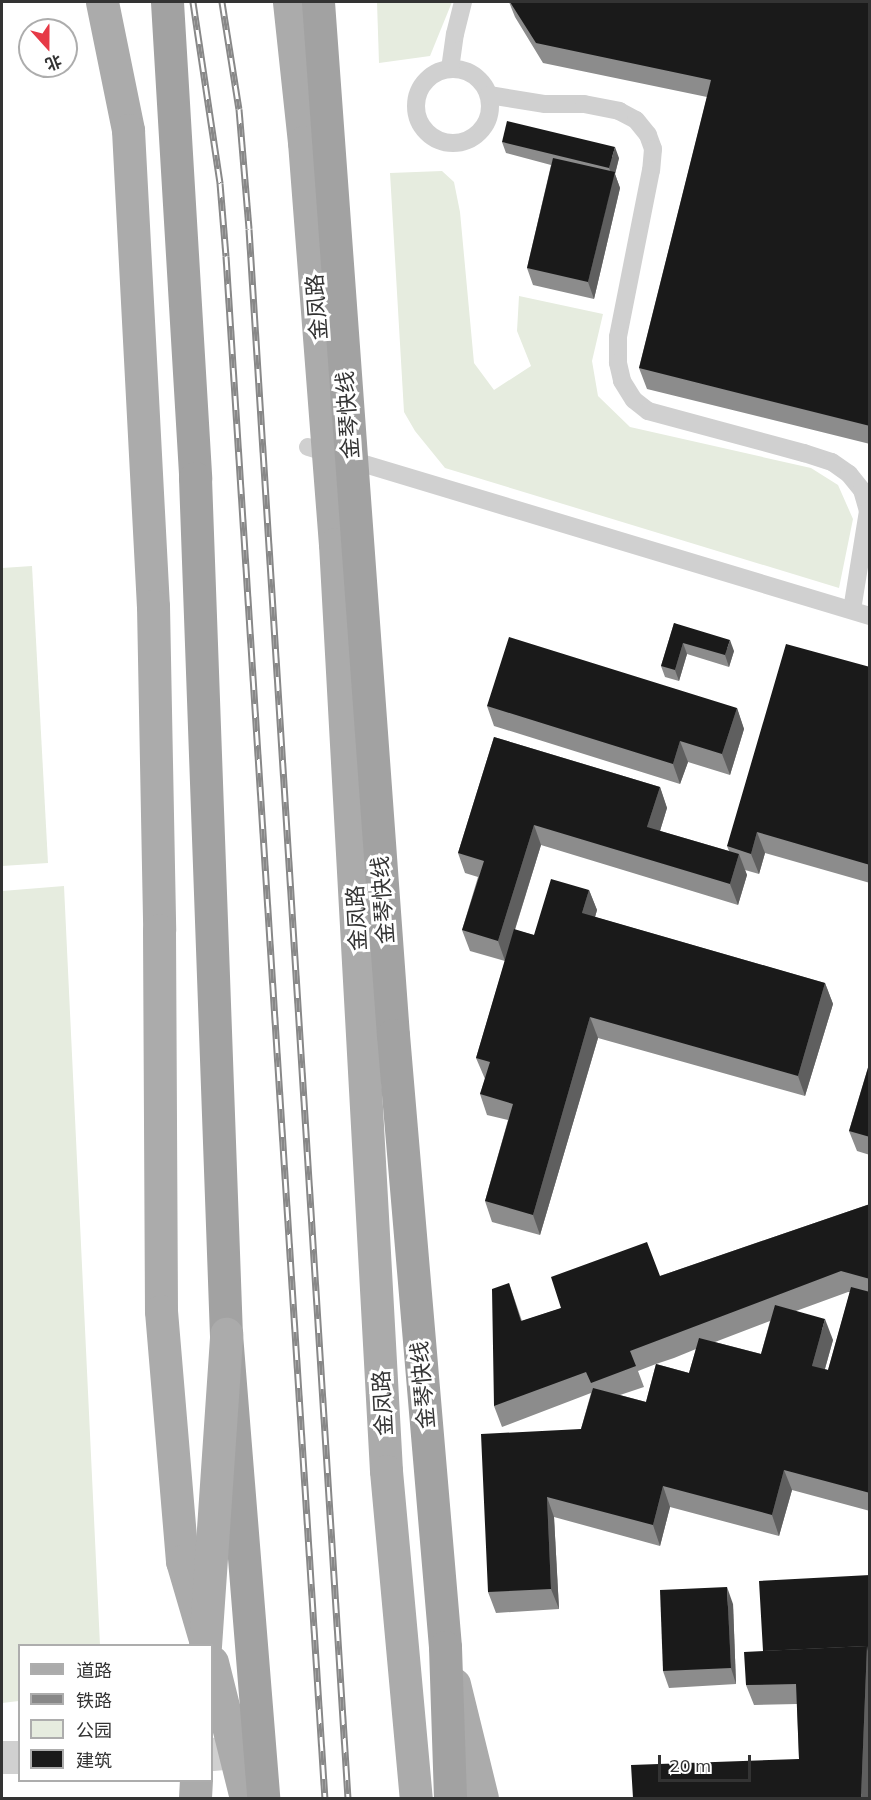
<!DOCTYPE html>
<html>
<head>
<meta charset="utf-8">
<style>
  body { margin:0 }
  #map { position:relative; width:871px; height:1800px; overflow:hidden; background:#fff; font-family:Mulish,"Noto Sans SC",sans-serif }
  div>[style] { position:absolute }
  .green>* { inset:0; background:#e6ecdf }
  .service>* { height:18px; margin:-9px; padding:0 9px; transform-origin:9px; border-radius:9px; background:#d0d0d0 }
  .service>.ring { margin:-9px; padding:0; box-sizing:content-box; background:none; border:18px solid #d0d0d0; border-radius:50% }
  .minor>* { height:33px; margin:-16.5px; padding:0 16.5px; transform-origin:16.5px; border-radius:16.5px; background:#d0d0d0 }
  .primary>* { height:33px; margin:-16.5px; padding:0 16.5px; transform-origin:16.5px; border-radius:16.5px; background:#ababab }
  .trunk>* { height:33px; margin:-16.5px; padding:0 16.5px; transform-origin:16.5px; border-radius:16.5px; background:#a2a2a2 }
  .rail>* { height:7px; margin-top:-3.5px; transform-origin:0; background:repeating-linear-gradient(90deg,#fff 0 14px,#888 0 28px); box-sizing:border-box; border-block:2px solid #888 }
  .primary-bridge>* { height:33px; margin:-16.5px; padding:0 16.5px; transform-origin:16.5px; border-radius:16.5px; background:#ababab }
  .trunk-bridge>* { height:33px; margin:-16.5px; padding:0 16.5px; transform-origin:16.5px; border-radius:16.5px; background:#a2a2a2 }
  .wall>* { inset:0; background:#8c8c8c }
  .shaded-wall>* { inset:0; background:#5f5f5f }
  .building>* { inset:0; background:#1a1a1a }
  span { translate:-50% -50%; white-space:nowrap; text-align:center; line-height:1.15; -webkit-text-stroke:6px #fff; paint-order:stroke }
  .street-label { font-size:22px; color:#333 }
  .frame { position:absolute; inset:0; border:3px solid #333; pointer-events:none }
  .legend { position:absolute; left:18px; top:1644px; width:195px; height:138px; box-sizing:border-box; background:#fff; border:2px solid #adadad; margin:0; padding:8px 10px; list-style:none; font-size:18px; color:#333 }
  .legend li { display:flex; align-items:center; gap:12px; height:30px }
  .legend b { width:30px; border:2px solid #adadad }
  .north { position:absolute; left:18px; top:18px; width:60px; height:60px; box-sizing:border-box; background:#fff; border:2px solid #adadad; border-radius:50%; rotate:159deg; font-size:16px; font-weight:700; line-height:24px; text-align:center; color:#333 }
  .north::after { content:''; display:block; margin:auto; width:21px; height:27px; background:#e63946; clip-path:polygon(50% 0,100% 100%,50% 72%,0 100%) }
  .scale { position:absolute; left:658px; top:1755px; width:93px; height:27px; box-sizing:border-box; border:3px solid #333; border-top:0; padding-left:8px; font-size:18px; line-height:21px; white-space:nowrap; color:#333; -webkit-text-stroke:4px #fff; paint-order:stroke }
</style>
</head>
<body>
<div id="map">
  <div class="green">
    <div style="clip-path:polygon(377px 2px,452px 2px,430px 56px,379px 63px)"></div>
    <div style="clip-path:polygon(442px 171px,454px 182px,460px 212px,474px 363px,494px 390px,531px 366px,517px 331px,519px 296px,603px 314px,592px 361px,598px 396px,630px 427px,811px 468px,838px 485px,853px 519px,839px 588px,445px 468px,415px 431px,404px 412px,390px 173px)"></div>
    <div style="clip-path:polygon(32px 566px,48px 863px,2px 866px,2px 568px)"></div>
    <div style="clip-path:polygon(64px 886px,100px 1645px,20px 1646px,19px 1701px,2px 1703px,2px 891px)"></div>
  </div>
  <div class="service">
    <div class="ring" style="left:416px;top:69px;width:56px;height:56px"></div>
    <div style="left:450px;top:69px;width:35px;rotate:-82deg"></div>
    <div style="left:455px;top:34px;width:33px;rotate:-76deg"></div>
    <div style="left:489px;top:95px;width:57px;rotate:9.1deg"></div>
    <div style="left:545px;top:104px;width:39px"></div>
    <div style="left:584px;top:104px;width:36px;rotate:11deg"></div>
    <div style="left:619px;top:111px;width:19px;rotate:28deg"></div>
    <div style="left:636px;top:120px;width:19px;rotate:51deg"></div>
    <div style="left:648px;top:135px;width:15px;rotate:70deg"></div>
    <div style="left:653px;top:149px;width:21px;rotate:95deg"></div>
    <div style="left:651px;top:170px;width:170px;rotate:101.2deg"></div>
    <div style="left:618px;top:337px;width:26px;rotate:90deg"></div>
    <div style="left:618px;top:363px;width:18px;rotate:77deg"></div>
    <div style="left:622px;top:381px;width:22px;rotate:58deg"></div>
    <div style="left:634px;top:400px;width:18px;rotate:38deg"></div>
    <div style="left:648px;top:411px;width:162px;rotate:15.1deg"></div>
    <div style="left:804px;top:453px;width:29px;rotate:18deg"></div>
    <div style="left:832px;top:462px;width:21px;rotate:35deg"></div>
    <div style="left:849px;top:474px;width:21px;rotate:51deg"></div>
    <div style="left:862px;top:490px;width:22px;rotate:74deg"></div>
    <div style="left:868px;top:511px;width:100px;rotate:99.2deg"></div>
    <div style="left:308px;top:447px;width:587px;rotate:16.74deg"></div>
  </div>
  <div class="minor">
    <div style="left:212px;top:1754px;width:22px;rotate:-5deg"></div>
    <div style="left:2px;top:1757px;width:18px"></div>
  </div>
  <div class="primary">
    <div style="left:102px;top:2px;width:131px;rotate:78.5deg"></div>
    <div style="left:128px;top:130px;width:477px;rotate:87deg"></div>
    <div style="left:153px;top:606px;width:324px;rotate:88.9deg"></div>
    <div style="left:159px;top:930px;width:381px;rotate:89.7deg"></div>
    <div style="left:161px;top:1311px;width:251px;rotate:85.2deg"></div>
    <div style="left:182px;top:1561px;width:78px;rotate:73.7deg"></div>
    <div style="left:289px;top:2px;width:141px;rotate:83.9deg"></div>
    <div style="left:304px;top:142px;width:403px;rotate:85.6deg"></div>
    <div style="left:335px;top:544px;width:928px;rotate:86.85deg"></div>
    <div style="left:386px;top:1471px;width:328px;rotate:84.8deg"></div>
    <div style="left:212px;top:1662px;width:140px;rotate:76deg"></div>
    <div style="left:454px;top:1684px;width:117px;rotate:76.2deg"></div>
    <div style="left:195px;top:1798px;width:18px;rotate:-87deg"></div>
  </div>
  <div class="trunk">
    <div style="left:167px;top:2px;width:477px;rotate:86.6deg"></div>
    <div style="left:195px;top:478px;width:857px;rotate:87.93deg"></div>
    <div style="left:226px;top:1334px;width:465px;rotate:85.4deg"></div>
  </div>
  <div class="rail">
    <div style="left:193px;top:2px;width:183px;rotate:81.5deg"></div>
    <div style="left:220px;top:183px;width:73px;rotate:85.3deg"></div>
    <div style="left:226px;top:256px;width:1545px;rotate:86.33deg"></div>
    <div style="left:222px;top:2px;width:108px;rotate:81deg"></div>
    <div style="left:239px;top:109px;width:120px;rotate:85.2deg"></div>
    <div style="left:249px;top:229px;width:1572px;rotate:86.39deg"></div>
  </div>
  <div class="primary-bridge">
    <div style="left:205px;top:1646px;width:313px;rotate:-86.1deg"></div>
  </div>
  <div class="trunk-bridge">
    <div style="left:318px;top:2px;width:1036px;rotate:85.85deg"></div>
    <div style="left:393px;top:1035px;width:614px;rotate:85.14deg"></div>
    <div style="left:445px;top:1647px;width:151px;rotate:88.1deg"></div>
  </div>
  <div class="wall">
    <div style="clip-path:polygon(509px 2px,870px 2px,870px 444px,647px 389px,639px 368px,707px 97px,543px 63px,515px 17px)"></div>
    <div style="clip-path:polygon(502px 142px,619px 158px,615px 174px,620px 188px,594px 299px,533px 285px,527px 268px,551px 165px,506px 153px)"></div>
    <div style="clip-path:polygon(674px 623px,734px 651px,729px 667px,687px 654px,679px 681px,665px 677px,661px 666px)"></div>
    <div style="clip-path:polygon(870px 667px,870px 883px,765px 853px,759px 874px,745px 870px,747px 875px,738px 905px,541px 845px,515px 930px,534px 935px,589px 890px,597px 910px,595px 917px,825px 983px,833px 1004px,805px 1096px,598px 1038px,540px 1235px,492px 1222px,485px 1201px,508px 1120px,487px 1115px,480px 1094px,485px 1079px,476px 1058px,505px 961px,470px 951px,462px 930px,478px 877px,465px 873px,458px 853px,494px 737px,660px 787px,667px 808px,660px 831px,729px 851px,727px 846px)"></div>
    <div style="clip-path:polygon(487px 706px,737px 708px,744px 729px,730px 775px,688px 762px,680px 784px,494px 726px)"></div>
    <div style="clip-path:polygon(870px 1061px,870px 1155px,857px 1151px,849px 1131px)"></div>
    <div style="clip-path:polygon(evenodd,870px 1204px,870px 1511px,792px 1490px,779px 1536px,670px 1507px,660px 1546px,554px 1517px,559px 1609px,496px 1613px,488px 1592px,581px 1429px,591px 1393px,502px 1427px,494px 1406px,509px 1283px,522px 1321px,660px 1276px,870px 1204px,848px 1292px,850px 1292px,828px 1370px,825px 1369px,833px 1340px,796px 1311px,848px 1292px,870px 1204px,770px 1321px,761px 1354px,715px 1342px,770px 1321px,870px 1204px,696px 1349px,689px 1373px,656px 1364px,674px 1358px,696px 1349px,870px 1204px,656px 1364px,646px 1402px,620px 1395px,644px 1387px,638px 1371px,656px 1364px)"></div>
    <div style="clip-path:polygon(870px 1575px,870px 1782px,869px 1798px,799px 1759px,797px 1704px,754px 1705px,746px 1685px,763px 1651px)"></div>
    <div style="clip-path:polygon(733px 1604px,736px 1684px,669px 1688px,663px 1671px)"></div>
  </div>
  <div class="shaded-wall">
    <div style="clip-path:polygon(615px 147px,619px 158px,615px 174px,620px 188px,594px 299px,588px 282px,613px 178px,609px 168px)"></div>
    <div style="clip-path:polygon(730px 640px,734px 651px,729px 667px,725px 655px)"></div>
    <div style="clip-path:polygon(683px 643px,687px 654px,679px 681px,675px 670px)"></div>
    <div style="clip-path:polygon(737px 708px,744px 729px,730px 775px,722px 754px)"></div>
    <div style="clip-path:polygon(680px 741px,688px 762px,680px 784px,673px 764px)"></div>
    <div style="clip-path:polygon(660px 787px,667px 808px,655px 847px,647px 827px)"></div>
    <div style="clip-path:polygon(534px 825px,541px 845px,505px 961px,498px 941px)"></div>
    <div style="clip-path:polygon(757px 832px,765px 853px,759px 874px,751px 854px)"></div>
    <div style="clip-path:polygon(739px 854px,747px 875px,738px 905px,730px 884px)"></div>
    <div style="clip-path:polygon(589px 890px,597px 910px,590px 934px,582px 913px)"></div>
    <div style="clip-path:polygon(825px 983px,833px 1004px,805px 1096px,798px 1076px)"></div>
    <div style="clip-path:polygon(590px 1017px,598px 1038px,540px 1235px,533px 1215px)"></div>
    <div style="clip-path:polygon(825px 1319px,833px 1340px,820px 1386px,812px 1366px)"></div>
    <div style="clip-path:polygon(784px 1470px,792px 1490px,779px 1536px,772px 1515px)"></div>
    <div style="clip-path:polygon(663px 1486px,670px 1507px,660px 1546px,653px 1525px)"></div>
    <div style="clip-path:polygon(547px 1497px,554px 1517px,559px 1609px,551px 1589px)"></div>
    <div style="clip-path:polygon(727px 1587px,733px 1604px,736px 1684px,731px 1668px)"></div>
    <div style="clip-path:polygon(867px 1646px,870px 1654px,870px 1782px,869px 1798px,861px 1798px)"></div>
  </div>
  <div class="building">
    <div style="clip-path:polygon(510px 2px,870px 2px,870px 426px,639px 368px,711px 80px,536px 43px)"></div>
    <div style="clip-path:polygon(507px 121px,615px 147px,609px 168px,502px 142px)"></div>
    <div style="clip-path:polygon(553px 158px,615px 172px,588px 282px,527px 268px)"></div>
    <div style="clip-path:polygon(674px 623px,730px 640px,725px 655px,683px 643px,675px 670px,661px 666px)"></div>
    <div style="clip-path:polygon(509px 637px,737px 708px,722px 754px,680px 741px,673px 764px,487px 706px)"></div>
    <div style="clip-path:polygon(786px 644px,870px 667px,870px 865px,757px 832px,751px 854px,727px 846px)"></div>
    <div style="clip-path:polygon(494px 737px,660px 787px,647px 827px,739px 854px,730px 884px,534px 825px,498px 941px,462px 930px,484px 861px,458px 853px)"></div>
    <div style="clip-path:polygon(551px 879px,589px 890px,582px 913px,825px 983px,798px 1076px,590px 1017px,533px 1215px,485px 1201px,513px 1104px,480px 1094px,490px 1062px,476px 1058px,514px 929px,534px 935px)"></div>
    <div style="clip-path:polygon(870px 1061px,870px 1137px,849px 1131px)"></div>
    <div style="clip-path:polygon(870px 1204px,870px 1279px,841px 1271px,630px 1351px,636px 1366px,591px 1383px,586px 1372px,494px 1406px,492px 1289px,509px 1283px,521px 1321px,561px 1308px,551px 1277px,647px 1242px,660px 1276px)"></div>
    <div style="clip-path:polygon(851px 1287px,870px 1292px,870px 1493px,784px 1470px,772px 1515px,663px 1486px,653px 1525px,547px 1497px,551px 1589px,488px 1592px,481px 1434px,581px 1429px,593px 1388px,646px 1402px,656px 1364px,689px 1373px,699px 1338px,761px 1354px,775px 1305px,825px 1319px,812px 1366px,828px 1370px)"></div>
    <div style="clip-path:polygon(870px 1575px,870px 1651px,868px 1651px,867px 1646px,763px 1651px,759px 1581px)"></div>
    <div style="clip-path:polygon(727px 1587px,731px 1668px,663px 1671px,660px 1590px)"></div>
    <div style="clip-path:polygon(867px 1646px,861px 1798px,633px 1798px,631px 1765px,799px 1759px,796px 1684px,746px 1685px,744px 1652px)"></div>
  </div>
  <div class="street-label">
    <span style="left:317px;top:307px;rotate:-94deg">金凤路</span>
    <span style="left:348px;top:415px;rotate:-94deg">金琴快线</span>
    <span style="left:383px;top:900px;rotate:-94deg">金琴快线</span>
    <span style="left:357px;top:918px;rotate:-93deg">金凤路</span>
    <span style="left:423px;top:1385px;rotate:-95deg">金琴快线</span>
    <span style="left:383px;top:1403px;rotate:-93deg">金凤路</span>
  </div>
  <div class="frame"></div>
  <ul class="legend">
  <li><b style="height:8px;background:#ababab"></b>道路</li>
  <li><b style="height:8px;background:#888"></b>铁路</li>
  <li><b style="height:16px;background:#e6ecdf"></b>公园</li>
  <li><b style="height:16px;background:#1a1a1a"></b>建筑</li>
  </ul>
  <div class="north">北</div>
  <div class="scale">20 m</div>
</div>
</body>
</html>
